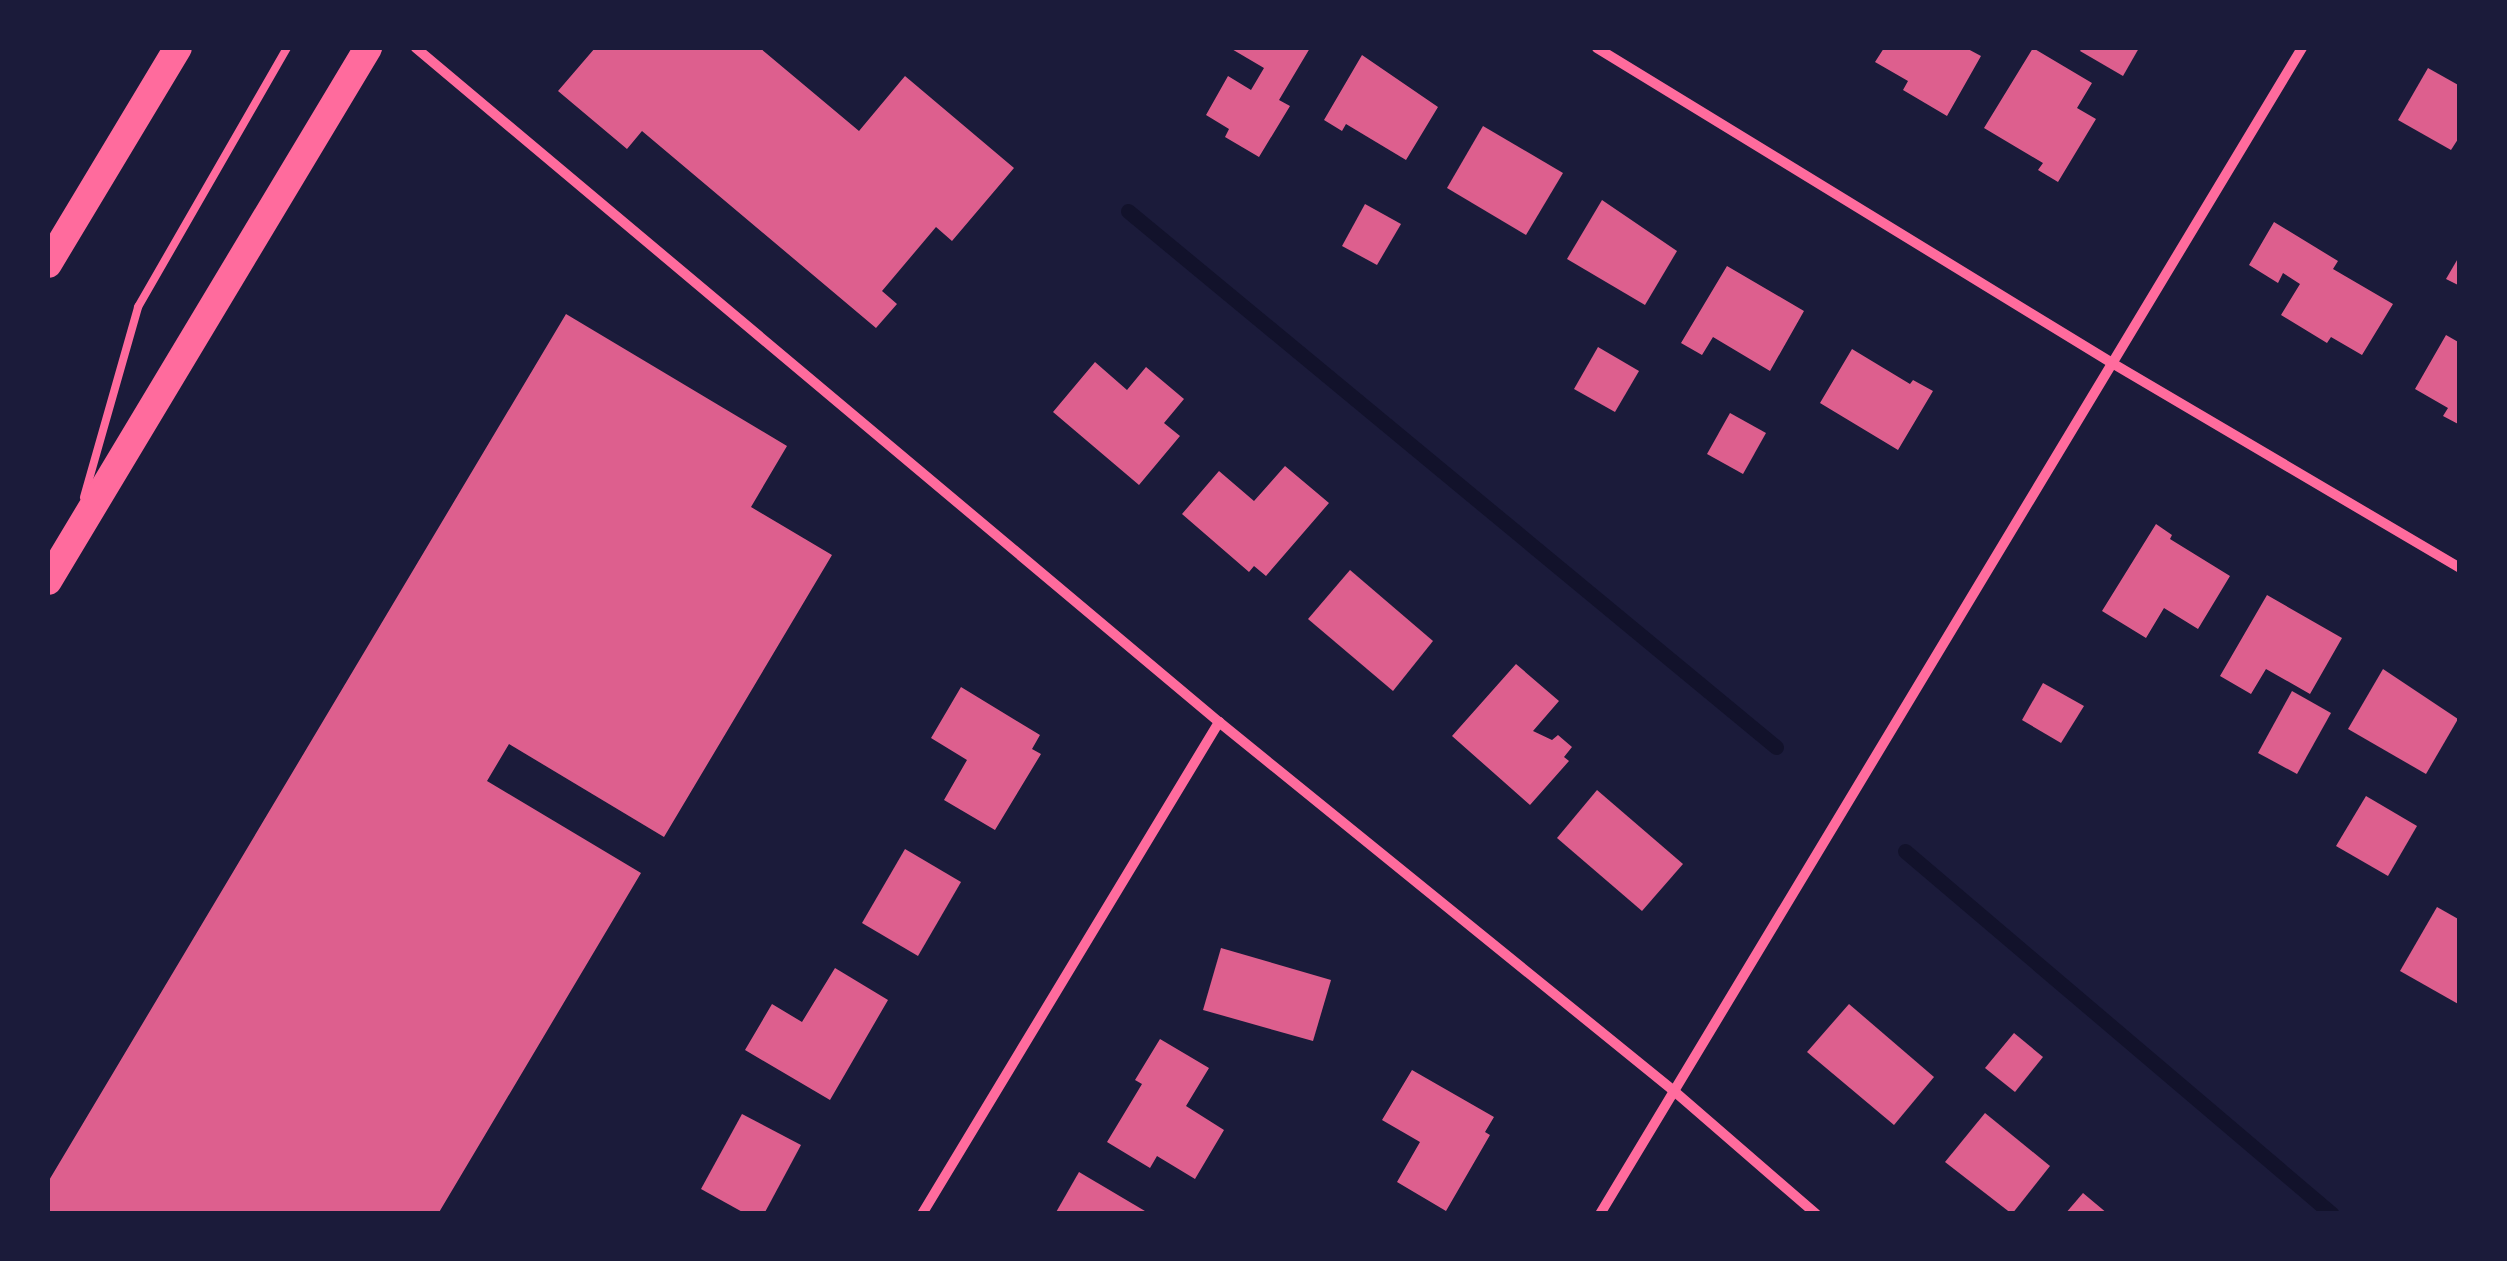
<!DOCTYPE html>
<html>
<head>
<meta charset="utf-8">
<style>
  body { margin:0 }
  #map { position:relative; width:2507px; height:1261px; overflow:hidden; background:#1b1b3a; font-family:Jost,sans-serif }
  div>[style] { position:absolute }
  .stream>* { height:15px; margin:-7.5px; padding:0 7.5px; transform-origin:7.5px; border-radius:7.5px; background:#12122b }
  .building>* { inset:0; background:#dd5f8e }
  .service>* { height:8px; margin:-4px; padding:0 4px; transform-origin:4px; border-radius:4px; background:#ff6b9d }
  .minor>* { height:10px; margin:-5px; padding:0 5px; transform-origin:5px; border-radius:5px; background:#ff6b9d }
  .trunk>* { height:28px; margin:-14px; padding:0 14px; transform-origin:14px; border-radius:14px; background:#ff6b9d }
  span { translate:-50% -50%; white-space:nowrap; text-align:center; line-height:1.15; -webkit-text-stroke:10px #1b1b3a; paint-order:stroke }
  .frame { position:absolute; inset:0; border:50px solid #1b1b3a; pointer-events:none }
</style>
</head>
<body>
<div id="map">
  <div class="stream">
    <div style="left:1128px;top:211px;width:841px;rotate:39.6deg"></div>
    <div style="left:1905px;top:851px;width:560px;rotate:40.37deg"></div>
  </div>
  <div class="building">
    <div style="clip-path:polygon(595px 48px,760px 48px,859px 131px,905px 76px,1014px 168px,952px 241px,936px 227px,882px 291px,897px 304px,876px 328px,642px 131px,627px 149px,558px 91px)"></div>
    <div style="clip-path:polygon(1230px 48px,1310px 48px,1279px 100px,1290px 106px,1259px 157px,1225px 137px,1229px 129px,1206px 115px,1228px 76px,1251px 90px,1264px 68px)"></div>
    <div style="clip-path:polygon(1884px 48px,1966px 48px,1981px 56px,1947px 116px,1903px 90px,1908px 81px,1875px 62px)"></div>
    <div style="clip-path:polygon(2033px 48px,2092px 83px,2077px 108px,2096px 119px,2058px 182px,2038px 170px,2043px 163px,1984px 128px)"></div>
    <div style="clip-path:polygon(2082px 48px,2139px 48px,2123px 76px,2080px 51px)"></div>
    <div style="clip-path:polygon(1362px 55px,1438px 107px,1406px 160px,1346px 124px,1342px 131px,1324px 120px)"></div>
    <div style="clip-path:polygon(2428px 68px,2460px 86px,2460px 136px,2451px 150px,2398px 120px)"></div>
    <div style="clip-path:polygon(1483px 126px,1563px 173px,1526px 235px,1447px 188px)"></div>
    <div style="clip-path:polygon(1602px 200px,1677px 251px,1645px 305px,1567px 259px)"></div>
    <div style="clip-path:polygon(1365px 204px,1401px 224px,1377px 265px,1342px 246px)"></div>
    <div style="clip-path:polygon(2274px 222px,2338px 261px,2333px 269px,2393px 304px,2362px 355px,2331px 337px,2327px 343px,2281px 315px,2300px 284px,2283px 273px,2278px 283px,2249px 265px)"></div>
    <div style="clip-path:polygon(2460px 255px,2460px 286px,2446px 279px)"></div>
    <div style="clip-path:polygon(1727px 266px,1804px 311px,1770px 371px,1713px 337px,1702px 355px,1681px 343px)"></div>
    <div style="clip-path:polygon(566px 314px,787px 446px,751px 507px,832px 555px,664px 837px,509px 744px,487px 781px,641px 873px,438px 1214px,48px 1214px,48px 1182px)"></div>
    <div style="clip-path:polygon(2446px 335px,2460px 343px,2460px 425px,2443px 416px,2448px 408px,2415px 389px)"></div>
    <div style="clip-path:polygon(1598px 347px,1639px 371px,1615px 412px,1574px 389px)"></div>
    <div style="clip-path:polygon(1852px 349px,1910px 384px,1913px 380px,1933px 391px,1898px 450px,1820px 403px)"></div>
    <div style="clip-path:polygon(1095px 362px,1127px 390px,1146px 367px,1184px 399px,1164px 423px,1180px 436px,1139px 485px,1053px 412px)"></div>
    <div style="clip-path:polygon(1730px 413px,1766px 433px,1743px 474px,1707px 454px)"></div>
    <div style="clip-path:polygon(1285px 466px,1329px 503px,1266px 576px,1254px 566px,1249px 572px,1182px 514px,1219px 471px,1254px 501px)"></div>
    <div style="clip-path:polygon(2156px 524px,2172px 535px,2170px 539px,2230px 576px,2198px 629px,2164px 608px,2146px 638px,2102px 611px)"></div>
    <div style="clip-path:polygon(1350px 570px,1433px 641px,1393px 691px,1308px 619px)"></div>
    <div style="clip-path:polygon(2267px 595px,2342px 638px,2310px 694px,2266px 669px,2251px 694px,2220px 676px)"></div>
    <div style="clip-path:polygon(1516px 664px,1559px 701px,1533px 731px,1552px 740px,1558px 735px,1572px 747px,1564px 757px,1569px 761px,1530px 805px,1452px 736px)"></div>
    <div style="clip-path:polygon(2383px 669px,2458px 719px,2426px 774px,2348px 729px)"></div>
    <div style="clip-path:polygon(2043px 683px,2084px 706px,2061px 743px,2022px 720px)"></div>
    <div style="clip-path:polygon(961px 687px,1040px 735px,1032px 749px,1041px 754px,995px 830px,944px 800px,967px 760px,931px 738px)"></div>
    <div style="clip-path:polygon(2292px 691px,2331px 713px,2297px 774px,2258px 753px)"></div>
    <div style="clip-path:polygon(1597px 790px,1683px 864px,1642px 911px,1557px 838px)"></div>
    <div style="clip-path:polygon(2366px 796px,2417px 826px,2388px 876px,2336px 846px)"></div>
    <div style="clip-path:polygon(905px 849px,961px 882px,918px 956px,862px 923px)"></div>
    <div style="clip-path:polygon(2437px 907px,2460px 920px,2460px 1005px,2400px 971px)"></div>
    <div style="clip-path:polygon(1221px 948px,1331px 980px,1313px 1041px,1203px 1010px)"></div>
    <div style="clip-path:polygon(835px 968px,888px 1000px,830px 1100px,745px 1050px,772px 1004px,802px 1022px)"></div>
    <div style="clip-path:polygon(1849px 1004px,1934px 1077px,1894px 1125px,1807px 1052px)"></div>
    <div style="clip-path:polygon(2014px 1033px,2043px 1057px,2015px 1092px,1985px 1068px)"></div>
    <div style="clip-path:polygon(1160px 1039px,1209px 1068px,1186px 1106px,1224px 1130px,1195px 1179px,1157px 1156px,1150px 1168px,1107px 1142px,1142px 1084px,1135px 1080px)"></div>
    <div style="clip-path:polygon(1412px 1070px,1494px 1117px,1485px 1132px,1490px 1135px,1446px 1211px,1397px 1182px,1420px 1142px,1382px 1120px)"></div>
    <div style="clip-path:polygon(1985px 1113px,2050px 1166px,2012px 1214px,1945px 1162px)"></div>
    <div style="clip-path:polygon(742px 1114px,801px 1145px,764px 1214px,746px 1214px,701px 1189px)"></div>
    <div style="clip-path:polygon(1079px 1172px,1150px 1214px,1055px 1214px)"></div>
    <div style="clip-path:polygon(2083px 1193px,2108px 1214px,2065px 1214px)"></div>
  </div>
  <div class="service">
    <div style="left:84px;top:497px;width:198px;rotate:-74.1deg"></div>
    <div style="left:138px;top:307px;width:299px;rotate:-60.1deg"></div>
  </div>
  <div class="minor">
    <div style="left:416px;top:48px;width:1048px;rotate:40.01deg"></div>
    <div style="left:1219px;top:722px;width:586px;rotate:39.04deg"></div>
    <div style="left:1674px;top:1091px;width:188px;rotate:40.9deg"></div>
    <div style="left:1597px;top:48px;width:604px;rotate:31.45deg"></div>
    <div style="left:2112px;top:363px;width:404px;rotate:30.5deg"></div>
    <div style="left:922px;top:1214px;width:575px;rotate:-58.88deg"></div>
    <div style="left:1600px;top:1214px;width:1361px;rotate:-58.95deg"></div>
  </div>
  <div class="trunk">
    <div style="left:48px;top:264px;width:252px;rotate:-59deg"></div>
    <div style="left:48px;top:581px;width:622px;rotate:-59.02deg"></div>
  </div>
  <div class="frame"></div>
</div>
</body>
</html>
